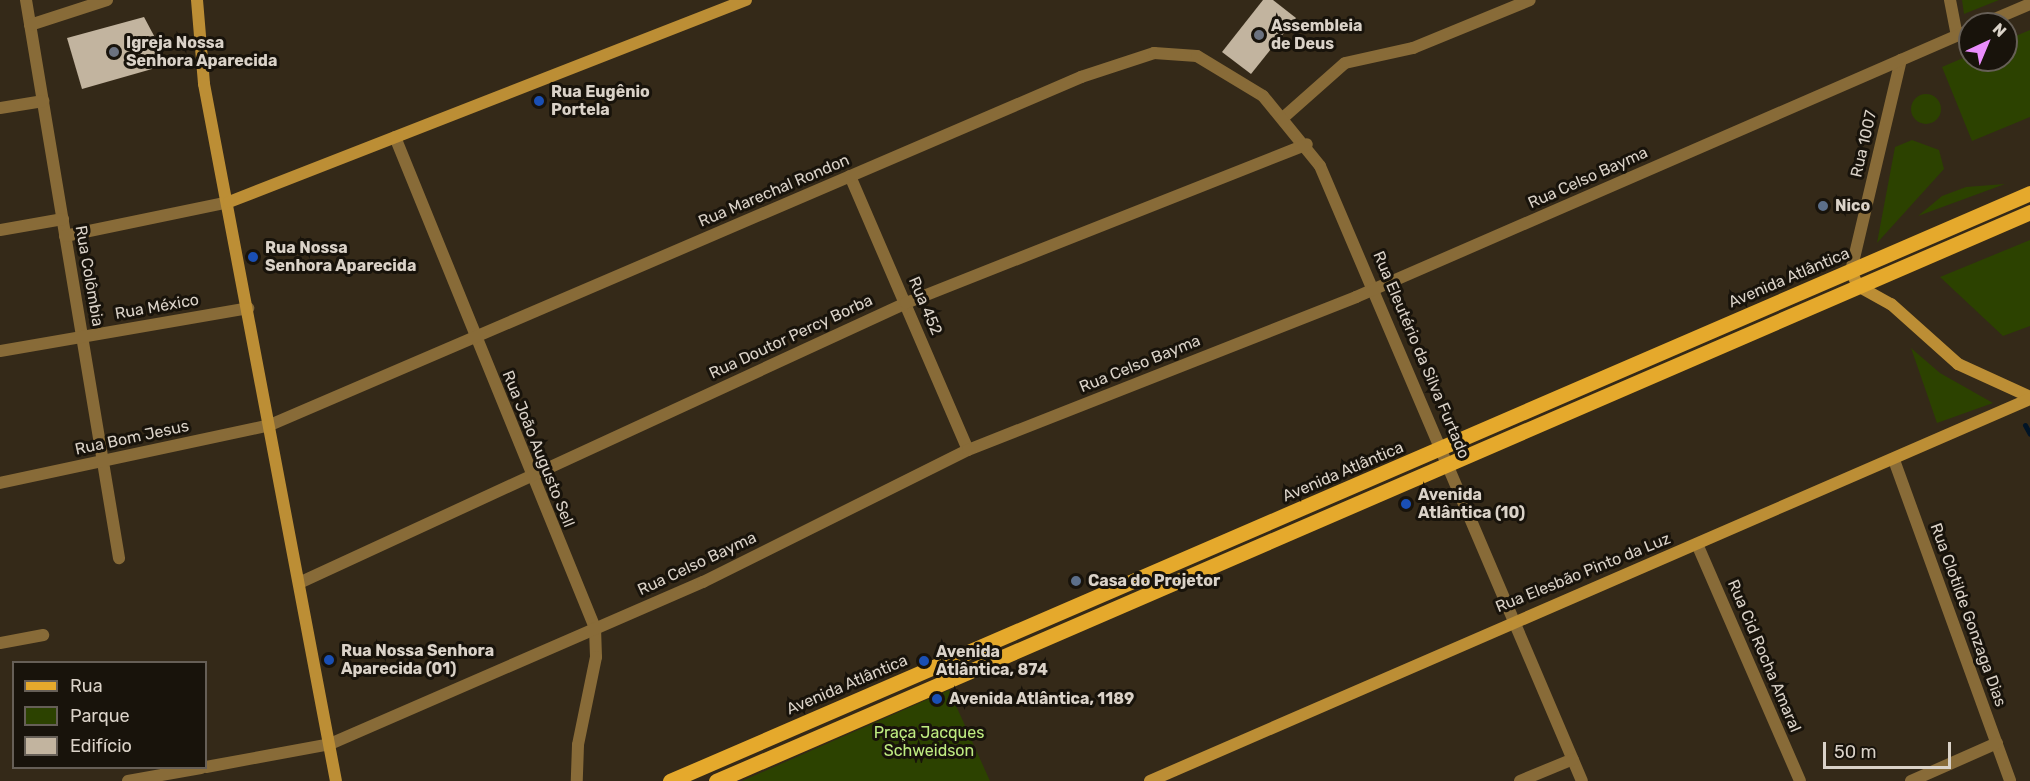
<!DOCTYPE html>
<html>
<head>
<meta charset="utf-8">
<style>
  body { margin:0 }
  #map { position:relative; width:2030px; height:781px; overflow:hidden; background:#342918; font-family:Rubik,sans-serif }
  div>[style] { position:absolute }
  .green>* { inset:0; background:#2c4200 }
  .round { border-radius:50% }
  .stream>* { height:5px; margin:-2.5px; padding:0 2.5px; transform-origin:2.5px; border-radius:2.5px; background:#011426 }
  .building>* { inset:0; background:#c2b49f }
  .street>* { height:12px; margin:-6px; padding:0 6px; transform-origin:6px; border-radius:6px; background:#886b38 }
  .secondary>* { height:12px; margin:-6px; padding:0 6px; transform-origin:6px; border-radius:6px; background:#bc8e35 }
  .primary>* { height:15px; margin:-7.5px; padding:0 7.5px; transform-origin:7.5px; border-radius:7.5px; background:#e5a92c }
  .dots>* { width:16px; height:16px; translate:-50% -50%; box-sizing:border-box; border:3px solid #18130b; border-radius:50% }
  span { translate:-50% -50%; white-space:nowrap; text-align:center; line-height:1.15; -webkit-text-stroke:6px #18130b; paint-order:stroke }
  .poi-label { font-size:16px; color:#dad2c8; font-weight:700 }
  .left { translate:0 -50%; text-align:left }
  .street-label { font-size:16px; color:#dad2c8 }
  .park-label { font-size:16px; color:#bfec81 }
  .legend { position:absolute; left:12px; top:661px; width:195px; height:108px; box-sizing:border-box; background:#18130b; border:2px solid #665f57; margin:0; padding:8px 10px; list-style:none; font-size:18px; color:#dad2c8 }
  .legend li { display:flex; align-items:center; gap:12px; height:30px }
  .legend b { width:30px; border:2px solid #665f57 }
  .north { position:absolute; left:1958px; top:12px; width:60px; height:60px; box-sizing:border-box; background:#18130b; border:2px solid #665f57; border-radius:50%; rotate:44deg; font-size:16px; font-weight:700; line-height:24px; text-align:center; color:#dad2c8 }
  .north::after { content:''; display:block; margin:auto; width:21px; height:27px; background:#ea8dfd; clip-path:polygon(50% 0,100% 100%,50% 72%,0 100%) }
  .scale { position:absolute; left:1823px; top:742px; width:128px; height:27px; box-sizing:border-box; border:3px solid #dad2c8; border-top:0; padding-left:8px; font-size:18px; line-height:21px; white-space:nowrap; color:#dad2c8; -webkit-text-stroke:4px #18130b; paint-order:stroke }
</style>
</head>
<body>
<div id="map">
  <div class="green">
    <div style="clip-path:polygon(1962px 0,1999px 0,1964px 14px)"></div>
    <div style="clip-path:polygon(2030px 30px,2030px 117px,1972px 141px,1942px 67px,1970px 55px,1970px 60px,2006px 60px,2006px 40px)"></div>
    <div class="round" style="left:1911px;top:94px;width:30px;height:30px"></div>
    <div style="clip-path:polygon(1912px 140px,1939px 150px,1944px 169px,1877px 243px,1895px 147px)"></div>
    <div style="clip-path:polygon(2005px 184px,1918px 216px,1942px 196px,1966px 187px)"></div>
    <div style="clip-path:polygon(2030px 240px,2030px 326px,2003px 336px,1940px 277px)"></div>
    <div style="clip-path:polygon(1911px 348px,1940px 373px,1993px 403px,1937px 423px)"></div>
    <div style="clip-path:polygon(949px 690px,990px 781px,742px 781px)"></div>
  </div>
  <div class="stream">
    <div style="left:2025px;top:425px;width:10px;rotate:61deg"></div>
  </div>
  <div class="building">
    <div style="clip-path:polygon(1263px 0,1273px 0,1296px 18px,1251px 74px,1222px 52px)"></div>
    <div style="clip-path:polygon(144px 17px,160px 47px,159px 67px,82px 89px,67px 38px)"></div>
  </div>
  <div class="street">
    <div style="left:26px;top:0;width:566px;rotate:80.54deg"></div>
    <div style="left:1950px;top:0;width:36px;rotate:79deg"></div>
    <div style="left:1983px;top:24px;width:51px;rotate:-23.1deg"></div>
    <div style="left:30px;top:25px;width:81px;rotate:-18deg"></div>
    <div style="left:0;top:108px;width:44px;rotate:-9.2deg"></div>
    <div style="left:1284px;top:117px;width:81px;rotate:-41.5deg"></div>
    <div style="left:1345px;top:63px;width:70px;rotate:-12.4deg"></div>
    <div style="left:1413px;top:48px;width:126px;rotate:-22.3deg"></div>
    <div style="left:395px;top:137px;width:530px;rotate:67.84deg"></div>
    <div style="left:595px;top:628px;width:29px;rotate:88deg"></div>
    <div style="left:596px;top:657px;width:90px;rotate:101.6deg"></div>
    <div style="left:578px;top:745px;width:36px;rotate:92deg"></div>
    <div style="left:850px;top:176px;width:298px;rotate:66.7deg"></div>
    <div style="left:0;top:230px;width:64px;rotate:-9.9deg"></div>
    <div style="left:65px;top:236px;width:167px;rotate:-11.7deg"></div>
    <div style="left:1851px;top:271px;width:217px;rotate:-76.7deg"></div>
    <div style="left:0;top:351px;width:252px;rotate:-9.8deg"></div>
    <div style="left:1894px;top:460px;width:341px;rotate:70.1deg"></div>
    <div style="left:0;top:483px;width:276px;rotate:-12.1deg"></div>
    <div style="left:270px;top:425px;width:883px;rotate:-23.22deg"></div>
    <div style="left:1081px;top:77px;width:77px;rotate:-18.2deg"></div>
    <div style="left:1154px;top:53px;width:43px;rotate:4deg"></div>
    <div style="left:1197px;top:56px;width:77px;rotate:31.2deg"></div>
    <div style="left:1263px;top:96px;width:90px;rotate:50.8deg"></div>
    <div style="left:1320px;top:166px;width:668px;rotate:66.93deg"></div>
    <div style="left:1697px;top:544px;width:258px;rotate:66.5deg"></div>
    <div style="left:299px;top:583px;width:668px;rotate:-24.76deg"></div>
    <div style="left:906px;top:303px;width:431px;rotate:-21.6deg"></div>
    <div style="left:0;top:643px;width:44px;rotate:-10.5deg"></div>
    <div style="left:206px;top:767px;width:126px;rotate:-10.5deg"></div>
    <div style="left:330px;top:744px;width:407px;rotate:-23.5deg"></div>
    <div style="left:703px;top:582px;width:296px;rotate:-26.5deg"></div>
    <div style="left:968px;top:450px;width:417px;rotate:-21.5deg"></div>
    <div style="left:1356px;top:297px;width:670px;rotate:-23.5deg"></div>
    <div style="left:128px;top:781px;width:74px;rotate:-10.1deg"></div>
    <div style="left:1520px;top:781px;width:57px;rotate:-22.5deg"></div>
    <div style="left:1911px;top:781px;width:94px;rotate:-23.8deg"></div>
  </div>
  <div class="secondary">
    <div style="left:197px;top:0;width:84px;rotate:85.2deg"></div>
    <div style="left:204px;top:84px;width:709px;rotate:79.28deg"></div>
    <div style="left:229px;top:202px;width:555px;rotate:-21.34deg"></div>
    <div style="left:1851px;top:271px;width:17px;rotate:65deg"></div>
    <div style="left:1858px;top:286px;width:38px;rotate:29deg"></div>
    <div style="left:1891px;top:304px;width:90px;rotate:41.8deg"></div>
    <div style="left:1958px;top:364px;width:79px;rotate:24.6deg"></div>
    <div style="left:1150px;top:781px;width:959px;rotate:-23.47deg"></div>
  </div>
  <div class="primary">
    <div style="left:670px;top:781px;width:1482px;rotate:-23.38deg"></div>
    <div style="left:716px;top:781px;width:1432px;rotate:-23.41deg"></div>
  </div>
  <div class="dots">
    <div style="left:1259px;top:35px;background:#6b7280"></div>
    <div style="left:114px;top:52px;background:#6b7280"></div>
    <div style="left:539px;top:101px;background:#1a4fb4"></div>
    <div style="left:1823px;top:206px;background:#5c6f8a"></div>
    <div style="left:253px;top:257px;background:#1a4fb4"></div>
    <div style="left:1406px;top:504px;background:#1a4fb4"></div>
    <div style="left:1076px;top:581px;background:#5c6f8a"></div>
    <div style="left:329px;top:660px;background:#1a4fb4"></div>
    <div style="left:924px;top:661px;background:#1a4fb4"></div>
    <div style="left:937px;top:699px;background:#1a4fb4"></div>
  </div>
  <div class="poi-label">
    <span class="left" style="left:1271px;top:35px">Assembleia<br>de Deus</span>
    <span class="left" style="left:126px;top:52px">Igreja Nossa<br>Senhora Aparecida</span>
    <span class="left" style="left:551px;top:101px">Rua Eugênio<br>Portela</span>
    <span class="left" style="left:1835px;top:206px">Nico</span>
    <span class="left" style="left:265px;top:257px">Rua Nossa<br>Senhora Aparecida</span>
    <span class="left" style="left:1418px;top:504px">Avenida<br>Atlântica (10)</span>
    <span class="left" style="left:1088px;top:581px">Casa do Projetor</span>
    <span class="left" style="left:341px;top:660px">Rua Nossa Senhora<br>Aparecida (01)</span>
    <span class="left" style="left:936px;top:661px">Avenida<br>Atlântica, 874</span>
    <span class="left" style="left:949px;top:699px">Avenida Atlântica, 1189</span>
  </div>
  <div class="street-label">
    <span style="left:1864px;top:144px;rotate:-77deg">Rua 1007</span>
    <span style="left:1588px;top:178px;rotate:-24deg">Rua Celso Bayma</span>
    <span style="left:774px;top:191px;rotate:-23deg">Rua Marechal Rondon</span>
    <span style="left:89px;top:276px;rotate:80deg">Rua Colômbia</span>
    <span style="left:1789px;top:278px;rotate:-23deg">Avenida Atlântica</span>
    <span style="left:925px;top:306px;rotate:67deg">Rua 452</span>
    <span style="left:157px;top:307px;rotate:-10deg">Rua México</span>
    <span style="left:791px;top:337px;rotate:-25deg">Rua Doutor Percy Borba</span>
    <span style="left:1421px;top:355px;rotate:67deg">Rua Eleutério da Silva Furtado</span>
    <span style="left:1140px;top:364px;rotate:-22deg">Rua Celso Bayma</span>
    <span style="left:132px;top:438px;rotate:-12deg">Rua Bom Jesus</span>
    <span style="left:538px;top:449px;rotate:68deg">Rua João Augusto Sell</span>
    <span style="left:1343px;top:472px;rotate:-23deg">Avenida Atlântica</span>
    <span style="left:697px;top:564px;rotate:-25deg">Rua Celso Bayma</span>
    <span style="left:1583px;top:573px;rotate:-22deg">Rua Elesbão Pinto da Luz</span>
    <span style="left:1968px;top:615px;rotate:70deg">Rua Clotilde Gonzaga Dias</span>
    <span style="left:1764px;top:656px;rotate:67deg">Rua Cid Rocha Amaral</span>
    <span style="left:847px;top:685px;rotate:-23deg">Avenida Atlântica</span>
  </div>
  <div class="park-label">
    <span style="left:929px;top:742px">Praça Jacques<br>Schweidson</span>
  </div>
  <ul class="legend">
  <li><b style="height:8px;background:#e5a92c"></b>Rua</li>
  <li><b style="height:16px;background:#2c4200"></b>Parque</li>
  <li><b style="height:16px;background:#c2b49f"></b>Edifício</li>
  </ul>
  <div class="north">N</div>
  <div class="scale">50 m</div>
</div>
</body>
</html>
